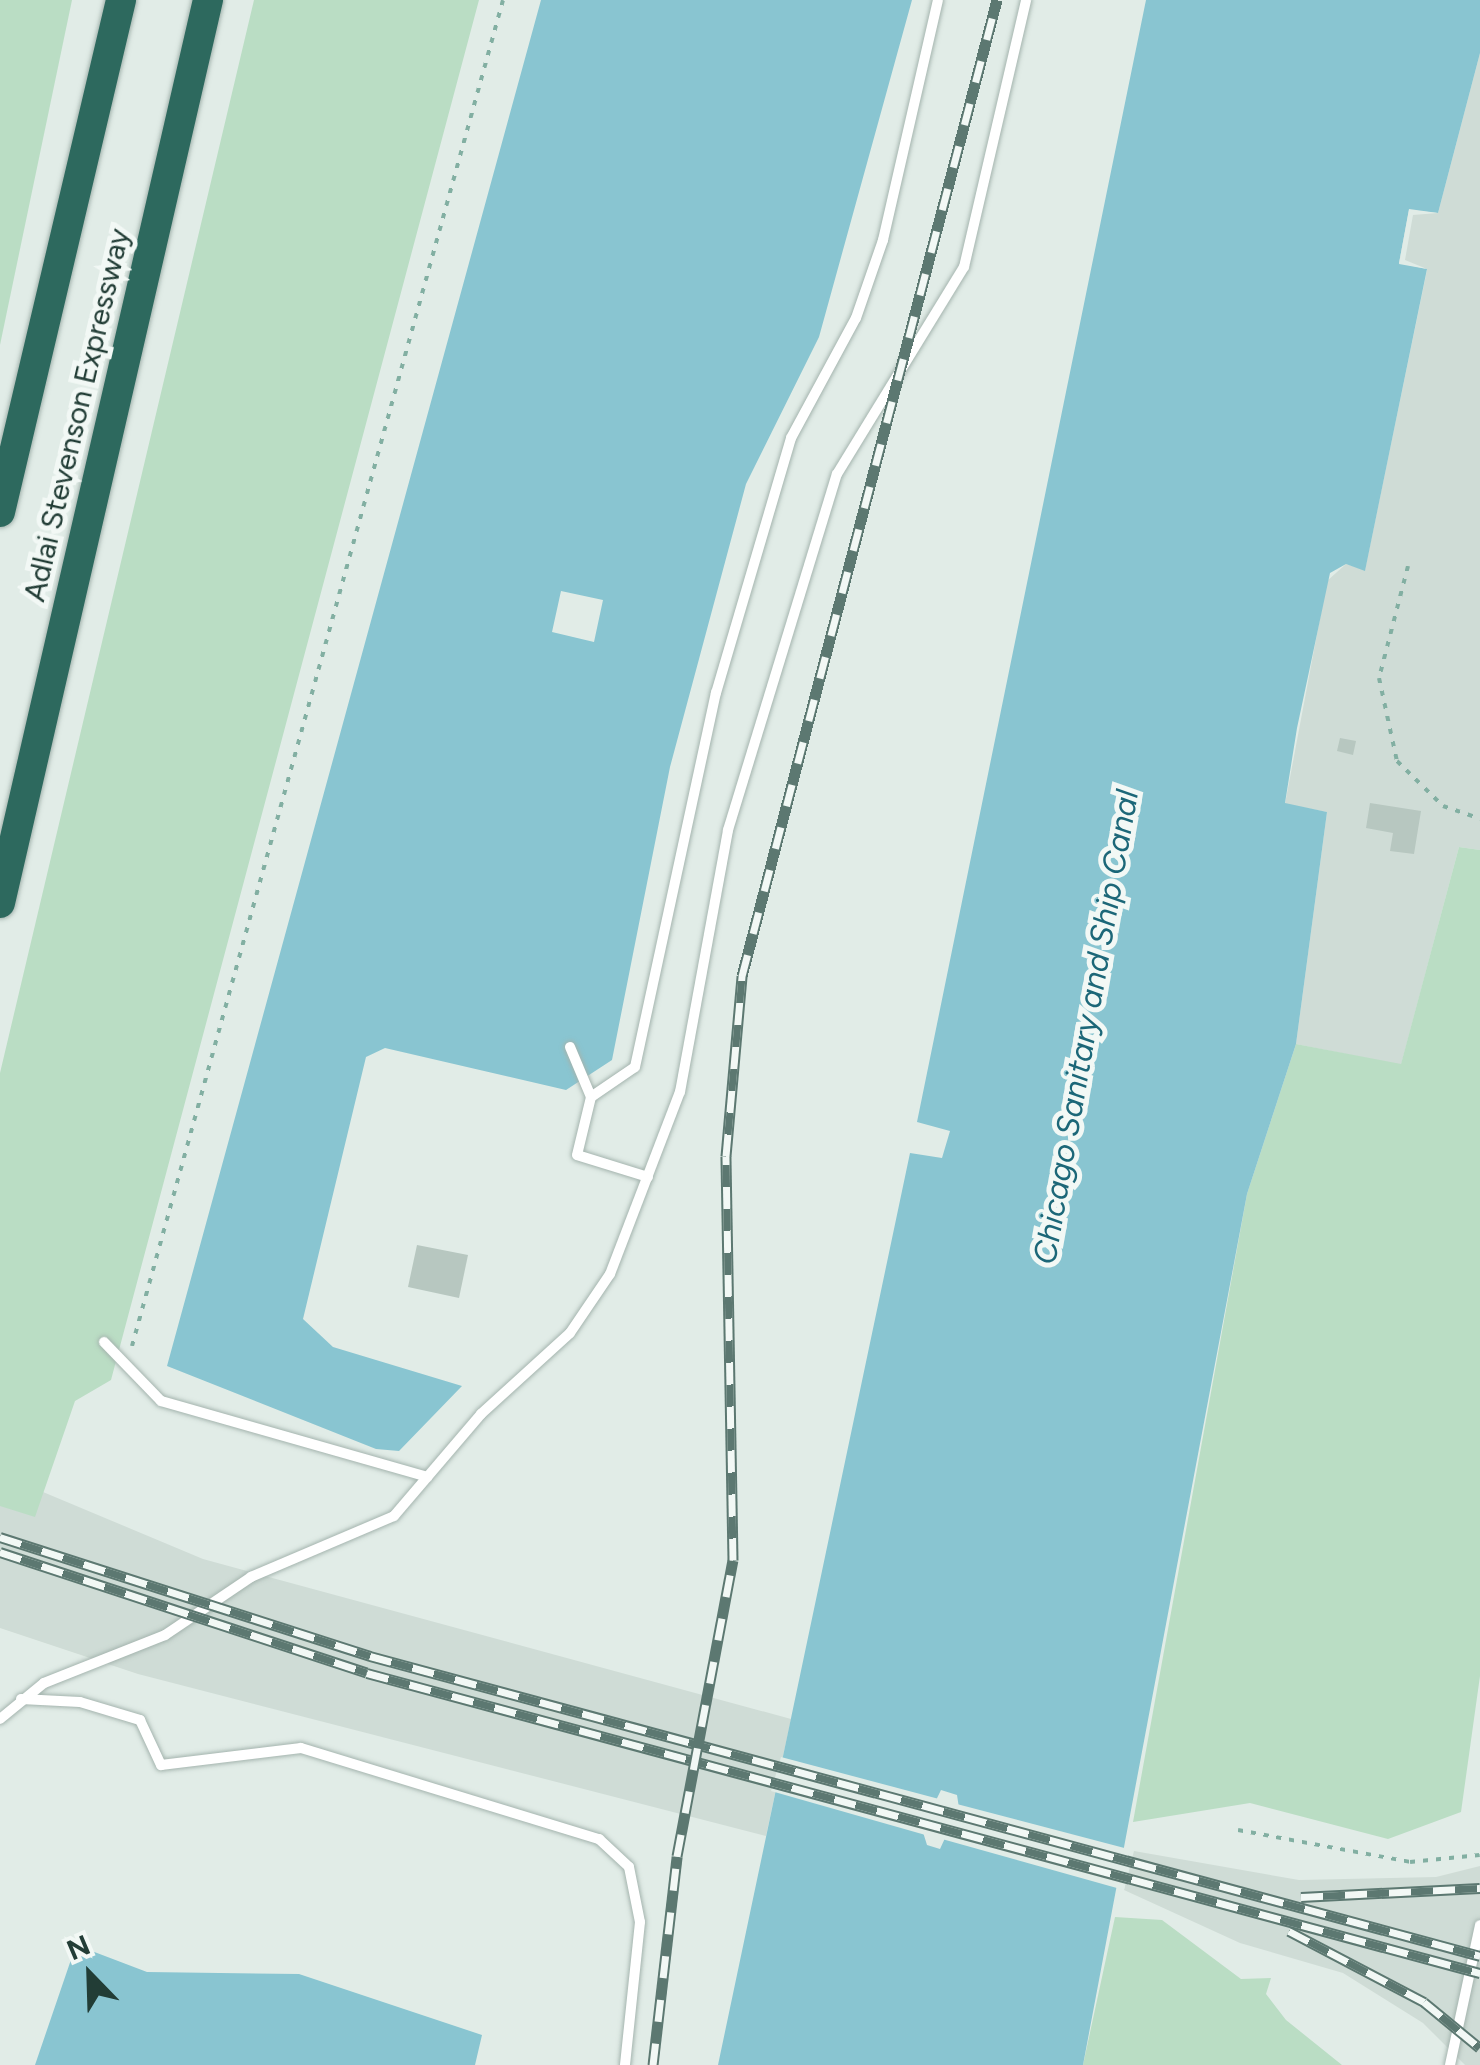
<!DOCTYPE html>
<html>
<head>
<meta charset="utf-8">
<style>
  body { margin:0 }
  #map { position:relative; width:1480px; height:2065px; overflow:hidden; background:#e1ece7; font-family:Figtree,sans-serif }
  div>[style] { position:absolute }
  .built>* { inset:0; background:#cfdcd6 }
  .green>* { inset:0; background:#baddc4 }
  .water>* { inset:0; background:#89c5d1 }
  .pier>* { inset:0; background:#e1ece7 }
  .building>* { inset:0; background:#b7c7c0 }
  .path>* { height:4px; margin-top:-2px; transform-origin:0; background:repeating-linear-gradient(90deg,#82afa2 0 5px,transparent 0 13px) }
  .roads { filter:drop-shadow(0 0 2px #a4b4ae) drop-shadow(0 0 2px #a4b4ae) }
  .service>* { height:10px; margin:-5px; padding:0 5px; transform-origin:5px; border-radius:5px; background:#fff }
  .motorway>* { height:30px; margin:-15px; padding:0 15px; transform-origin:15px; border-radius:15px; background:#2d695e }
  .rail>* { height:11px; margin-top:-5.5px; transform-origin:0; background:repeating-linear-gradient(90deg,#f2f8f5 0 22px,#5c7871 0 44px); box-sizing:border-box; border-block:2px solid #5c7871 }
  span { translate:-50% -50%; white-space:nowrap; text-align:center; line-height:1.15; -webkit-text-stroke:10px #f2f8f5; paint-order:stroke }
  .street-label { font-size:30px; color:#223d36 }
  .water-label { font-size:32px; color:#1c6778; font-style:italic }
  .north { position:absolute; left:40px; top:1925px; width:100px; height:100px; -webkit-text-stroke:8px #f2f8f5; paint-order:stroke; rotate:337deg; font-size:28px; font-weight:700; line-height:40px; text-align:center; color:#223d36 }
  .north::after { content:''; display:block; margin:auto; width:35px; height:45px; background:#223d36; clip-path:polygon(50% 0,100% 100%,50% 72%,0 100%) }
</style>
</head>
<body>
<div id="map">
  <div class="built">
    <div style="clip-path:polygon(1480px 53px,1480px 850px,1459px 847px,1401px 1065px,1296px 1044px,1327px 812px,1285px 804px,1327px 581px,1346px 564px,1365px 570px,1427px 270px,1399px 264px,1409px 209px,1438px 213px)"></div>
    <div style="clip-path:polygon(0 1474px,203px 1559px,791px 1719px,766px 1836px,138px 1674px,0 1628px)"></div>
    <div style="clip-path:polygon(1134px 1851px,1299px 1880px,1436px 1877px,1480px 1866px,1480px 2065px,1465px 2065px,1423px 2023px,1343px 1973px,1240px 1943px,1124px 1890px)"></div>
  </div>
  <div class="green">
    <div style="clip-path:polygon(0 0,72px 0,0 345px)"></div>
    <div style="clip-path:polygon(254px 0,479px 0,111px 1380px,75px 1401px,35px 1517px,0 1506px,0 1073px)"></div>
    <div style="clip-path:polygon(1459px 847px,1480px 850px,1480px 1676px,1461px 1812px,1388px 1839px,1250px 1803px,1133px 1822px,1247px 1194px,1296px 1044px,1401px 1064px)"></div>
    <div style="clip-path:polygon(1115px 1917px,1162px 1920px,1241px 1979px,1271px 1978px,1266px 1994px,1286px 2020px,1342px 2065px,1083px 2065px)"></div>
  </div>
  <div class="water">
    <div style="clip-path:polygon(evenodd,541px 0,912px 0,819px 337px,746px 484px,670px 767px,612px 1060px,566px 1090px,385px 1048px,366px 1057px,303px 1319px,333px 1347px,462px 1386px,399px 1451px,376px 1449px,167px 1366px,541px 0,561px 591px,603px 600px,594px 642px,552px 632px,561px 591px)"></div>
    <div style="clip-path:polygon(evenodd,1146px 0,1480px 0,1480px 53px,1438px 213px,1409px 210px,1399px 263px,1427px 269px,1365px 571px,1346px 564px,1330px 573px,1297px 728px,1285px 803px,1327px 812px,1296px 1044px,1247px 1194px,1083px 2065px,718px 2065px,910px 1153px,942px 1158px,950px 1131px,917px 1122px,1146px 0,941px 1790px,957px 1795px,959px 1808px,940px 1849px,927px 1845px,922px 1829px,941px 1790px)"></div>
    <div style="clip-path:polygon(76px 1945px,147px 1972px,299px 1974px,482px 2035px,475px 2065px,35px 2065px)"></div>
  </div>
  <div class="pier">
    <div style="clip-path:polygon(1409px 209px,1438px 213px,1413px 215px,1405px 260px,1427px 269px,1399px 264px)"></div>
    <div style="clip-path:polygon(781px 1757px,939px 1799px,929px 1836px,771px 1791px)"></div>
    <div style="clip-path:polygon(953px 1803px,1132px 1850px,1124px 1890px,942px 1839px)"></div>
  </div>
  <div class="building">
    <div style="clip-path:polygon(1340px 738px,1356px 741px,1353px 755px,1337px 751px)"></div>
    <div style="clip-path:polygon(1370px 803px,1421px 811px,1414px 854px,1390px 851px,1393px 833px,1366px 828px)"></div>
    <div style="clip-path:polygon(417px 1245px,468px 1255px,459px 1298px,408px 1287px)"></div>
  </div>
  <div class="path">
    <div style="left:1408px;top:566px;width:116px;rotate:104.5deg"></div>
    <div style="left:1379px;top:678px;width:85px;rotate:77.8deg"></div>
    <div style="left:1397px;top:761px;width:64px;rotate:44.4deg"></div>
    <div style="left:1443px;top:806px;width:39px;rotate:19deg"></div>
    <div style="left:132px;top:1346px;width:1396px;rotate:-74.59deg"></div>
    <div style="left:1238px;top:1830px;width:175px;rotate:10.5deg"></div>
    <div style="left:1410px;top:1862px;width:70px;rotate:-5.7deg"></div>
  </div>
  <div class="roads">
    <div class="service">
      <div style="left:570px;top:1047px;width:54px;rotate:67.2deg"></div>
      <div style="left:648px;top:1177px;width:74px;rotate:-162.8deg"></div>
      <div style="left:577px;top:1155px;width:60px;rotate:-76.4deg"></div>
      <div style="left:591px;top:1097px;width:53px;rotate:-34.3deg"></div>
      <div style="left:635px;top:1067px;width:383px;rotate:-77.8deg"></div>
      <div style="left:716px;top:693px;width:266px;rotate:-73.6deg"></div>
      <div style="left:791px;top:438px;width:136px;rotate:-61.6deg"></div>
      <div style="left:856px;top:318px;width:83px;rotate:-70.9deg"></div>
      <div style="left:883px;top:240px;width:246px;rotate:-77.1deg"></div>
      <div style="left:104px;top:1342px;width:82px;rotate:46deg"></div>
      <div style="left:161px;top:1401px;width:277px;rotate:15.9deg"></div>
      <div style="left:21px;top:1699px;width:59px;rotate:2.9deg"></div>
      <div style="left:80px;top:1702px;width:63px;rotate:16.7deg"></div>
      <div style="left:140px;top:1720px;width:50px;rotate:65deg"></div>
      <div style="left:161px;top:1765px;width:141px;rotate:-6.9deg"></div>
      <div style="left:301px;top:1748px;width:312px;rotate:17deg"></div>
      <div style="left:599px;top:1839px;width:41px;rotate:43deg"></div>
      <div style="left:629px;top:1867px;width:56px;rotate:78.7deg"></div>
      <div style="left:640px;top:1922px;width:144px;rotate:96deg"></div>
      <div style="left:0;top:1719px;width:57px;rotate:-39.3deg"></div>
      <div style="left:44px;top:1683px;width:130px;rotate:-21.6deg"></div>
      <div style="left:165px;top:1635px;width:104px;rotate:-34deg"></div>
      <div style="left:251px;top:1577px;width:155px;rotate:-23.1deg"></div>
      <div style="left:394px;top:1516px;width:134px;rotate:-49.5deg"></div>
      <div style="left:481px;top:1414px;width:120px;rotate:-42.3deg"></div>
      <div style="left:570px;top:1333px;width:71px;rotate:-55.9deg"></div>
      <div style="left:610px;top:1274px;width:195px;rotate:-69deg"></div>
      <div style="left:680px;top:1092px;width:266px;rotate:-79.6deg"></div>
      <div style="left:728px;top:830px;width:372px;rotate:-73deg"></div>
      <div style="left:837px;top:474px;width:243px;rotate:-58.5deg"></div>
      <div style="left:964px;top:267px;width:274px;rotate:-76.9deg"></div>
      <div style="left:1450px;top:2065px;width:143px;rotate:-77.9deg"></div>
    </div>
    <div class="motorway">
      <div style="left:0;top:512px;width:526px;rotate:-76.7deg"></div>
      <div style="left:0;top:903px;width:927px;rotate:-77.03deg"></div>
    </div>
  </div>
  <div class="rail">
    <div style="left:0;top:1537px;width:389px;rotate:17.8deg"></div>
    <div style="left:370px;top:1656px;width:1150px;rotate:15.12deg"></div>
    <div style="left:0;top:1552px;width:386px;rotate:18.2deg"></div>
    <div style="left:367px;top:1673px;width:1153px;rotate:15.09deg"></div>
    <div style="left:1301px;top:1897px;width:179px;rotate:-2.9deg"></div>
    <div style="left:1289px;top:1931px;width:153px;rotate:27.7deg"></div>
    <div style="left:1424px;top:2002px;width:72px;rotate:39.4deg"></div>
    <div style="left:653px;top:2065px;width:210px;rotate:-83.4deg"></div>
    <div style="left:677px;top:1856px;width:301px;rotate:-79.3deg"></div>
    <div style="left:733px;top:1560px;width:404px;rotate:-91deg"></div>
    <div style="left:726px;top:1156px;width:181px;rotate:-84.9deg"></div>
    <div style="left:742px;top:976px;width:1009px;rotate:-75.36deg"></div>
  </div>
  <div class="street-label">
    <span style="left:77px;top:415px;rotate:-77deg">Adlai Stevenson Expressway</span>
  </div>
  <div class="water-label">
    <span style="left:1086px;top:1027px;rotate:-80deg">Chicago Sanitary and Ship Canal</span>
  </div>
  <div class="north">N</div>
</div>
</body>
</html>
